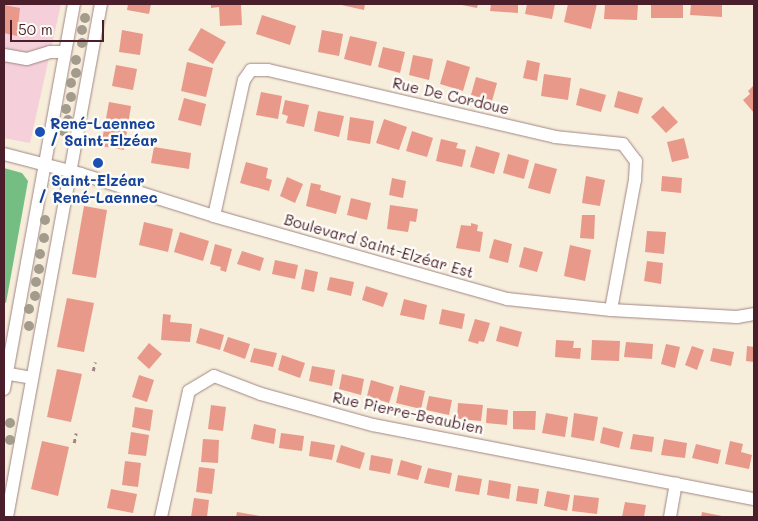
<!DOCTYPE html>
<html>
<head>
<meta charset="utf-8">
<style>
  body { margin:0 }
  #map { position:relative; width:758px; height:521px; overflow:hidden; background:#f7eddb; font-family:Mali,sans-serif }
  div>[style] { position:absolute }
  .built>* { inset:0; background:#f5cfda }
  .forest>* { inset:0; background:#74be84 }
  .building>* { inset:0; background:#e8998a }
  .path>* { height:2.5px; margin-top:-1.25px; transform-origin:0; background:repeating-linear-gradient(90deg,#a08683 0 4px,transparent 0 8px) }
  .roads { filter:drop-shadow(0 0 1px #a08683) drop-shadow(0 0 1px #a08683) }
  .minor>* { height:12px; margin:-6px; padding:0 6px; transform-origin:6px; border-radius:6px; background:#fff }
  .trees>* { width:10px; height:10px; margin:-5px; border-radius:50%; background:#a39c8d }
  .dots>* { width:14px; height:14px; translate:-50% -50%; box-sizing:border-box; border:2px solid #fdfcf7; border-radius:50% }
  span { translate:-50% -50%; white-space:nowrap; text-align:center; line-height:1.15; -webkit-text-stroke:5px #fdfcf7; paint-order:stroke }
  .street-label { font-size:15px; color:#4a1f2b }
  .transit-label { font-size:15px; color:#164399; font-weight:700 }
  .left { translate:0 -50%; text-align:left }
  .frame { position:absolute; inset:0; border:5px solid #4a1f2b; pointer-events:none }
  .scale { position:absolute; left:10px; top:20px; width:94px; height:22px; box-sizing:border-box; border:2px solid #4a1f2b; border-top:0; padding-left:6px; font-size:15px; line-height:18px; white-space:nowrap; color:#4a1f2b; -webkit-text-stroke:4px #fdfcf7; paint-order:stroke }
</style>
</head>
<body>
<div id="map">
  <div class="built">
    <div style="clip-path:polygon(4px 4px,61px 4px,30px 143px,4px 138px)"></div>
  </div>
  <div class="forest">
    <div style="clip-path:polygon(4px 168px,22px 173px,28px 181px,6px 303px,4px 302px)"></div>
  </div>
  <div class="building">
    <div style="clip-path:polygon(128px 4px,151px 4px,149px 14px,127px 10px)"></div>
    <div style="clip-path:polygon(211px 4px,241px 5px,242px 25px,220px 26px,219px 7px,211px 8px)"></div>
    <div style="clip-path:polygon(337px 4px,365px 4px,364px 10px)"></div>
    <div style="clip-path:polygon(457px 4px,478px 4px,477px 8px)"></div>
    <div style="clip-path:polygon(491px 4px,518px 4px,518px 13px,490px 11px)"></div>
    <div style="clip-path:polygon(527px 4px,555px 4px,552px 19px,525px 14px)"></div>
    <div style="clip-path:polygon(568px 4px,597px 4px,591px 29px,564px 22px)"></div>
    <div style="clip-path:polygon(605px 4px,638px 4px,637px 20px,604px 19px)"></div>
    <div style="clip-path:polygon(651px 4px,683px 4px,683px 18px,651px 18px)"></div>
    <div style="clip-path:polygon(691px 4px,722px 4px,722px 17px,690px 15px)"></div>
    <div style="clip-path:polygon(4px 5px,20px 8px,17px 36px,4px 33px)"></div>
    <div style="clip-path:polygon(262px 15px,296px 26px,290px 45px,256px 34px)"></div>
    <div style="clip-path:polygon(201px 28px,226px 42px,213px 64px,188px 50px)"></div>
    <div style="clip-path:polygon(122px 30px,143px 34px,140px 55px,119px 52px)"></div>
    <div style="clip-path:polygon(322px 30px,343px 34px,339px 56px,318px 52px)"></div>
    <div style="clip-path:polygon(350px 36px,377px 42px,371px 66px,344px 59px)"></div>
    <div style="clip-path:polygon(383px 47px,405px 52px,400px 73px,378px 67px)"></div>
    <div style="clip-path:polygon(413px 55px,433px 59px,429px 80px,409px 75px)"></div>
    <div style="clip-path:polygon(447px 60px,470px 67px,463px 91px,440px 84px)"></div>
    <div style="clip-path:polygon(527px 60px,540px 63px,537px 81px,523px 78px)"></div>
    <div style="clip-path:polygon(187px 62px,213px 68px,206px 97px,181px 91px)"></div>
    <div style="clip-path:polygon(116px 65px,137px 69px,133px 90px,112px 86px)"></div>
    <div style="clip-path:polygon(544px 74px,571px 78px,568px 100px,541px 96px)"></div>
    <div style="clip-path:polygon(476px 77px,497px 83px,492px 101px,471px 95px)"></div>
    <div style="clip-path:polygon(754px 85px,754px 113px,743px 100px,750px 94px,748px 91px)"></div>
    <div style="clip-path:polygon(580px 88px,606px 95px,601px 112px,576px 105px)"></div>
    <div style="clip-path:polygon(618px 91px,643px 98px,638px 114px,614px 107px)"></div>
    <div style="clip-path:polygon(261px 92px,282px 96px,278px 119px,256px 115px)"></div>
    <div style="clip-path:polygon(184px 98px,206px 104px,201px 126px,178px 120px)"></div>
    <div style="clip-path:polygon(285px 100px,309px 105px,304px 127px,286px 123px,288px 116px,282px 114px)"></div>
    <div style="clip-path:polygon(109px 102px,131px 106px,124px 150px,101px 146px)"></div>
    <div style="clip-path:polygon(663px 106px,678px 122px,666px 133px,651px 117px)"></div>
    <div style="clip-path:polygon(318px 111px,344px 116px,339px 137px,314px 131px)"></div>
    <div style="clip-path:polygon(350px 117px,374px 121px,370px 144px,347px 140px)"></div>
    <div style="clip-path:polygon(384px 119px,407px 127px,399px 150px,376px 143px)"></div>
    <div style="clip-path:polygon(412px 131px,433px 138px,427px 157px,406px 151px)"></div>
    <div style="clip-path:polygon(684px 138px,689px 158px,672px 162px,667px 142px)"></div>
    <div style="clip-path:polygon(441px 139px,458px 143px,456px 148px,466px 150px,462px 167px,436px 161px)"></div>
    <div style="clip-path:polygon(476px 146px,500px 153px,494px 174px,470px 167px)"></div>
    <div style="clip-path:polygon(154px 147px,191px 153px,189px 169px,151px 163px)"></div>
    <div style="clip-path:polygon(508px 154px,529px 160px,524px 179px,503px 173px)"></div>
    <div style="clip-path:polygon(246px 162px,268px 168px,266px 178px,272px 180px,269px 191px,240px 183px)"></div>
    <div style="clip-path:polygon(535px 163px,557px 169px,550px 194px,528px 188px)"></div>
    <div style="clip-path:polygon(586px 176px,605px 180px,600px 206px,582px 203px)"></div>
    <div style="clip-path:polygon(662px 176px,682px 178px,681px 193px,661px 191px)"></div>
    <div style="clip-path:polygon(287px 177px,303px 184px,295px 203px,280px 196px)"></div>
    <div style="clip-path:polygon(392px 178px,406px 181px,403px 198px,389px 195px)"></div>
    <div style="clip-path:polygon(311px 183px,321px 185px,320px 190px,341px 196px,336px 214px,306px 206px)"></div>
    <div style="clip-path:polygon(351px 198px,371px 203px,367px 220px,347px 215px)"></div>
    <div style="clip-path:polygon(390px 205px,418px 209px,416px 222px,410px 221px,408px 232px,387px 229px)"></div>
    <div style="clip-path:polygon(84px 206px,107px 210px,96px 278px,72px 274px)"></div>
    <div style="clip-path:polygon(582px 215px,595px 215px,594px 239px,580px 238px)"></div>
    <div style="clip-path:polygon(144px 222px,173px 229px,168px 252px,139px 245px)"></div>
    <div style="clip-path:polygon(471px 223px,478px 225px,477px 231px,483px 232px,480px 252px,456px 248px,461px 225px,471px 226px)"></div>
    <div style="clip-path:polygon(647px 231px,666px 232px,664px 254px,645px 252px)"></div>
    <div style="clip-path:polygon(180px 232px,209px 241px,203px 261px,174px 252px)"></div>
    <div style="clip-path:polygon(494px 239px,512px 244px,508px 263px,489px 258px)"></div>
    <div style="clip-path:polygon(215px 244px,232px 249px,226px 272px,220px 270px,221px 267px,210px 264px)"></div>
    <div style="clip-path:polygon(570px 245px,591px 250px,585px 281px,564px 276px)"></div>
    <div style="clip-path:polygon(524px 247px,543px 252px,537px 272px,519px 267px)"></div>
    <div style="clip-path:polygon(242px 251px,264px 258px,260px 271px,237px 264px)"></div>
    <div style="clip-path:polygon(275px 260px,298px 265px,295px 279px,272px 274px)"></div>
    <div style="clip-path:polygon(647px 261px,663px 263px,661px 284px,644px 281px)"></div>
    <div style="clip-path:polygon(305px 269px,318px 272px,314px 292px,301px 289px)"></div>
    <div style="clip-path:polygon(330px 277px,354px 282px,351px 296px,327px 290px)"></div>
    <div style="clip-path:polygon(366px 286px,388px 293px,383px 307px,362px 300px)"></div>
    <div style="clip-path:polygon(67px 298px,94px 303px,84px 352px,57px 347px)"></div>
    <div style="clip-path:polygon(404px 299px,427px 305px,424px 320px,400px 315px)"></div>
    <div style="clip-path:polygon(442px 309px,465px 314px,462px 329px,439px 324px)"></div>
    <div style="clip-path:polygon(163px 314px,171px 315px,170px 322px,192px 324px,190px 342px,161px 340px)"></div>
    <div style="clip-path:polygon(475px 319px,490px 323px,484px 342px,479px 341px,478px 344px,468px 341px)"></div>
    <div style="clip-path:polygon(500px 326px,522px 332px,518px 347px,496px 341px)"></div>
    <div style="clip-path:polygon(200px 328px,224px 335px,220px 350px,196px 343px)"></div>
    <div style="clip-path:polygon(228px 337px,250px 344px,245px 359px,223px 351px)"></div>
    <div style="clip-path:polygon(556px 340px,574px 341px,573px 348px,581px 348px,580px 359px,555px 357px)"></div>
    <div style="clip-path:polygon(592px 340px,620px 341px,619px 361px,591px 360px)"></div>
    <div style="clip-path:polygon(626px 342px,653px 344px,652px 359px,624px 357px)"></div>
    <div style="clip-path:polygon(149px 343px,162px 354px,149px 369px,137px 358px)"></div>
    <div style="clip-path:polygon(666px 344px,680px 347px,675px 368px,661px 364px)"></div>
    <div style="clip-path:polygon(692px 346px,704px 350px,697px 370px,685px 365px)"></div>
    <div style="clip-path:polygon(747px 346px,754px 347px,754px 362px,746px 361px)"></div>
    <div style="clip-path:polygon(254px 348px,277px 353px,273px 367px,250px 362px)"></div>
    <div style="clip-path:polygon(713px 348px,734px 352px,731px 366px,710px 361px)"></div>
    <div style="clip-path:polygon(282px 355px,305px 363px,300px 378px,278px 370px)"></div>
    <div style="clip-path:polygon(312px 366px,335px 370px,332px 386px,309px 381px)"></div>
    <div style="clip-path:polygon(57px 369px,82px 374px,71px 422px,47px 417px)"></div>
    <div style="clip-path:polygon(342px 374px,364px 379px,361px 395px,339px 389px)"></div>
    <div style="clip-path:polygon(139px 375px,154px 380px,147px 402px,132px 397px)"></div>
    <div style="clip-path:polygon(371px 380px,394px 387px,389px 403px,367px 396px)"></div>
    <div style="clip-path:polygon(400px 385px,425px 391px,421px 409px,396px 403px)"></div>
    <div style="clip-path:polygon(429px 396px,452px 400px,449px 415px,426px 410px)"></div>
    <div style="clip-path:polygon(458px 403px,483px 405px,481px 421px,457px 419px)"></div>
    <div style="clip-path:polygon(211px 405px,226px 407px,223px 431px,208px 429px)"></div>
    <div style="clip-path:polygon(135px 407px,153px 410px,150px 431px,132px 427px)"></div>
    <div style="clip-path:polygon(487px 408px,508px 410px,507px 425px,486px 423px)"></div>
    <div style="clip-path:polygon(513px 411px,536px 411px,535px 430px,513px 429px)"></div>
    <div style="clip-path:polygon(546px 413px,568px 417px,565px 437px,542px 433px)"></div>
    <div style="clip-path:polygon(574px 413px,598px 417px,594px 441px,571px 437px)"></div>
    <div style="clip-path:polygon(254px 424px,276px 429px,274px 444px,251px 439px)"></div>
    <div style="clip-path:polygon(603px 427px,623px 432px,619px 448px,600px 443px)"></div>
    <div style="clip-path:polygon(131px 432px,149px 435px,146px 456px,128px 454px)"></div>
    <div style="clip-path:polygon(281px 433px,304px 436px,302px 451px,279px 448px)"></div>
    <div style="clip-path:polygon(633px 434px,654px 437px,652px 452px,630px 449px)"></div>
    <div style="clip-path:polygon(203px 439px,219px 440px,218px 463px,201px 462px)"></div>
    <div style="clip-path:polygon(664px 439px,687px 443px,685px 458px,661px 455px)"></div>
    <div style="clip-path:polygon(42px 441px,69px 447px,58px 496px,31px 489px)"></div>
    <div style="clip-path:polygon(311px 441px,335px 445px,332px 460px,309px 456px)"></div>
    <div style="clip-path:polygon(730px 441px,743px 444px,741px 452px,752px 455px,749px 469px,725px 464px)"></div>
    <div style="clip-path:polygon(696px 444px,721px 450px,718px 464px,692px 458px)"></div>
    <div style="clip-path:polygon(341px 445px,365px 453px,360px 469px,336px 462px)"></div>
    <div style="clip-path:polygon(371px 455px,393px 459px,390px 474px,369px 470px)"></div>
    <div style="clip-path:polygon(401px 460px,422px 466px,418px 480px,397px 475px)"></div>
    <div style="clip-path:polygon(125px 461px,141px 463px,138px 487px,122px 485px)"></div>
    <div style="clip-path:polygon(199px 467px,215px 469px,212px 494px,196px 492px)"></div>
    <div style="clip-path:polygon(428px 468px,452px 473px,449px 488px,424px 483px)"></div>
    <div style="clip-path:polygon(458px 475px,482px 479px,479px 495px,455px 491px)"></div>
    <div style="clip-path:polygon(489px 480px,511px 484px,509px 499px,487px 495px)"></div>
    <div style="clip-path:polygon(518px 486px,539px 489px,537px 504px,516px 501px)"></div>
    <div style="clip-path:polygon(111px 489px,137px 494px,133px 513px,107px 508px)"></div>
    <div style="clip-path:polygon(547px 491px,570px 495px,567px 511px,544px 506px)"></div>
    <div style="clip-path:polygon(574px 495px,599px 498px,597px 514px,572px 511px)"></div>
    <div style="clip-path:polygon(194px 498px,209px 500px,207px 517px,191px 517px)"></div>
    <div style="clip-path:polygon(625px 502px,646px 505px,644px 517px,622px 517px)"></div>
    <div style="clip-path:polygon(237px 512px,260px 516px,260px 517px,236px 517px)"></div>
    <div style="clip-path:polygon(702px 512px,722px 516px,722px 517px,701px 517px)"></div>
  </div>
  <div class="path">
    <div style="left:93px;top:371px;width:9px;rotate:-77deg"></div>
    <div style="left:74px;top:443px;width:10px;rotate:-79deg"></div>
  </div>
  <div class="roads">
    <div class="minor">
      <div style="left:4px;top:55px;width:23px;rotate:10deg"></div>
      <div style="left:27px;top:59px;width:24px;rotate:-17deg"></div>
      <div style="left:50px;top:52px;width:15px"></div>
      <div style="left:4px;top:154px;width:80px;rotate:14.6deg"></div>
      <div style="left:81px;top:174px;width:139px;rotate:17.5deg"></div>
      <div style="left:214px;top:216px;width:305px;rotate:15.8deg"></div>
      <div style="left:507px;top:299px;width:105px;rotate:6deg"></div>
      <div style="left:611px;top:310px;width:126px;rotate:3.2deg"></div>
      <div style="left:737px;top:317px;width:17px;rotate:-10deg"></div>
      <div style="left:214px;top:216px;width:139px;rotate:-77.6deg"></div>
      <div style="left:244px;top:80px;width:12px;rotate:-55deg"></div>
      <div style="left:251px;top:70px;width:17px"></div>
      <div style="left:268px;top:70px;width:295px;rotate:13.1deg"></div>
      <div style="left:555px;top:137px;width:68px;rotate:5.9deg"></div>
      <div style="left:623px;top:144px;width:21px;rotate:53deg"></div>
      <div style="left:636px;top:161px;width:19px;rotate:93deg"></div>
      <div style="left:635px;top:180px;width:132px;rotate:100.5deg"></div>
      <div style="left:4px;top:373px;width:28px;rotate:10deg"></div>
      <div style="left:4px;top:389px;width:391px;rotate:-79.7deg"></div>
      <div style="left:7px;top:517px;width:522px;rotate:-79.62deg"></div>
      <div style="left:161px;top:517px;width:129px;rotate:-77.5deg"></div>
      <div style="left:189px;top:391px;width:29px;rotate:-31deg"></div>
      <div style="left:214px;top:376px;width:50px;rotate:21deg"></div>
      <div style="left:261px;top:394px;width:116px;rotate:15.5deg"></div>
      <div style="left:373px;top:425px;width:388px;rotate:11deg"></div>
      <div style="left:670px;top:517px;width:34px;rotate:-80deg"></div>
    </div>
  </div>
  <div class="trees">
    <div style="left:85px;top:18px"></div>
    <div style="left:82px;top:30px"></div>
    <div style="left:82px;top:43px"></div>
    <div style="left:76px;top:60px"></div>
    <div style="left:76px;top:73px"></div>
    <div style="left:71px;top:83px"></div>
    <div style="left:71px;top:97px"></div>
    <div style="left:66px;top:109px"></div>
    <div style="left:68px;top:120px"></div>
    <div style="left:63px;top:131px"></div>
    <div style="left:45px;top:220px"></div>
    <div style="left:44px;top:238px"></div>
    <div style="left:40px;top:254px"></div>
    <div style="left:39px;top:269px"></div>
    <div style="left:36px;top:282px"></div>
    <div style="left:35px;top:296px"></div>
    <div style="left:29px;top:309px"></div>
    <div style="left:29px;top:326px"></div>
    <div style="left:10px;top:423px"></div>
    <div style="left:10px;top:440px"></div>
  </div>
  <div class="dots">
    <div style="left:40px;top:132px;background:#1a4fb4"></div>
    <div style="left:98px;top:163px;background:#1a4fb4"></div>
  </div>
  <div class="street-label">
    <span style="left:451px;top:96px;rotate:13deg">Rue De Cordoue</span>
    <span style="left:379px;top:246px;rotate:16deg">Boulevard Saint-Elzéar Est</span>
    <span style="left:408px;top:413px;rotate:12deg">Rue Pierre-Beaubien</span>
  </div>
  <div class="transit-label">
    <span class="left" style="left:50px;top:132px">René-Laennec<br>/ Saint-Elzéar</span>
    <span style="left:98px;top:189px">Saint-Elzéar<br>/ René-Laennec</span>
  </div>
  <div class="frame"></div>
  <div class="scale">50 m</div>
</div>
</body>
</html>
